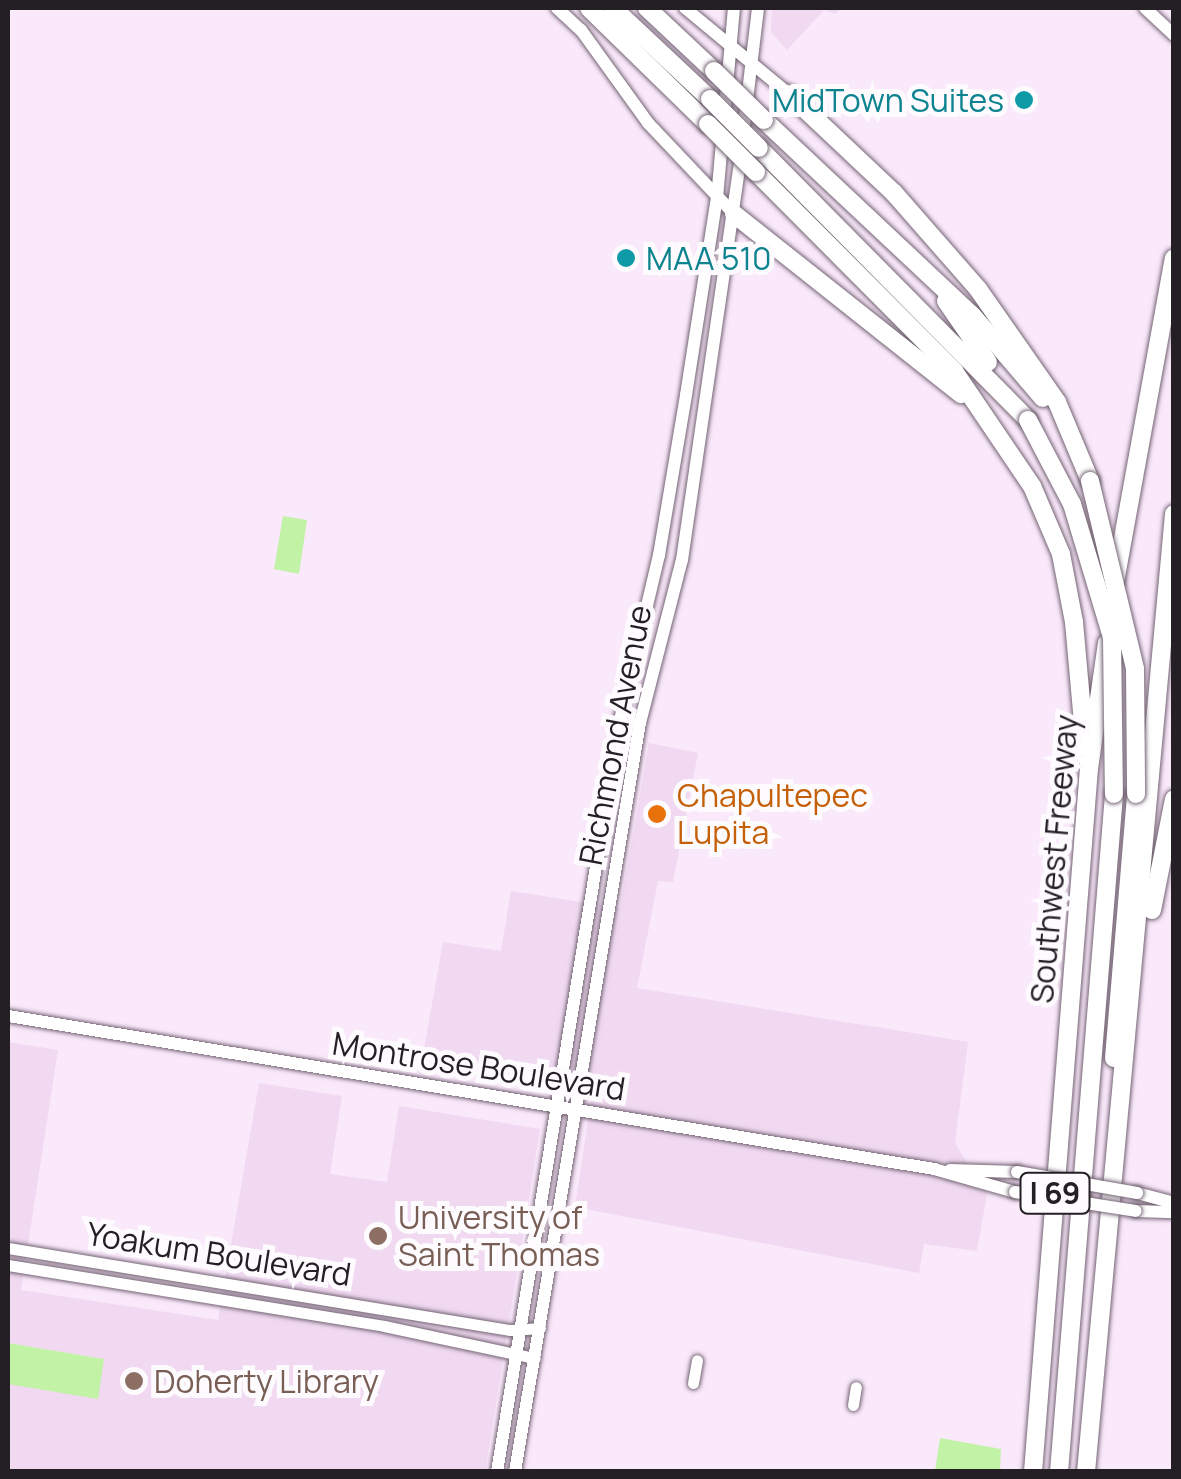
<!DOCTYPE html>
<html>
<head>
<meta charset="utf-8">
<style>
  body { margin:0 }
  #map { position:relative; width:1181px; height:1479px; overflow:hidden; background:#fae8fb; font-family:Manrope,sans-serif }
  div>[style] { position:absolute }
  .built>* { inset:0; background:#f0d9f1 }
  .green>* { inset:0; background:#c1f2a6 }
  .roads { filter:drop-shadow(0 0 2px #736473) drop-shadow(0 0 2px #736473) }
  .tertiary>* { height:11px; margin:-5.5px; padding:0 5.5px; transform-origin:5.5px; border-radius:5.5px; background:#fff }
  .secondary>* { height:12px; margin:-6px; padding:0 6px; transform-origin:6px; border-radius:6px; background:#fff }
  .motorway>* { height:18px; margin:-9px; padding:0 9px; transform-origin:9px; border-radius:9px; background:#fff }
  .bridges { filter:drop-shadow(0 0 2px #736473) drop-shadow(0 0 2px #736473) }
  .secondary-bridge>* { height:12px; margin:-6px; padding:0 6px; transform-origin:6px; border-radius:6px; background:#fff }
  .motorway-bridge>* { height:18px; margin:-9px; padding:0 9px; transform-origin:9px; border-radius:9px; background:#fff }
  .dots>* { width:28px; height:28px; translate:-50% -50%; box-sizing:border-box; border:5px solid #fefbff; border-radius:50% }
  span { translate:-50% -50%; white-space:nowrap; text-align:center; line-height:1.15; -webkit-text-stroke:10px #fefbff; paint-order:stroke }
  .shield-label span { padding:2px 8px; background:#fefbff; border:2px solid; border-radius:8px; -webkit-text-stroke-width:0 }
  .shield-label { font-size:30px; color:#241e25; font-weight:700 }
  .culture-label { font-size:32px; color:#0d838f }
  .right { translate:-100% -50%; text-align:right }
  .left { translate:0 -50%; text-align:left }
  .street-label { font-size:32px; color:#241e25 }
  .food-label { font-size:32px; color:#c56008 }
  .education-label { font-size:32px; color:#785e54 }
  .frame { position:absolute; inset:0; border:10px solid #241e25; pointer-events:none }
</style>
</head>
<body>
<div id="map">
  <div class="built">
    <div style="clip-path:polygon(772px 8px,842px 8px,835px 14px,824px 10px,787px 50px,771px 32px)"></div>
    <div style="clip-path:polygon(649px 743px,698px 753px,673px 882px,658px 881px,637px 988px,968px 1042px,955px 1143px,987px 1194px,977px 1251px,924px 1244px,919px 1273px,575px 1207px,594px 1081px,423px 1055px,443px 942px,501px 951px,511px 891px,620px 908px)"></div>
    <div style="clip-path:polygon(8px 1042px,58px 1050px,21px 1290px,218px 1320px,259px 1083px,342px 1096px,330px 1174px,387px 1182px,399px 1106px,540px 1129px,485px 1471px,8px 1471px)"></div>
  </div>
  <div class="green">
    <div style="clip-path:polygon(283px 516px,307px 520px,299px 574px,274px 569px)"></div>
    <div style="clip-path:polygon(8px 1343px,104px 1359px,98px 1399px,8px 1384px)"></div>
    <div style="clip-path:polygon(940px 1438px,1001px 1449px,1000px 1471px,935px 1471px)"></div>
  </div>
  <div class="roads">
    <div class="tertiary">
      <div style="left:8px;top:1248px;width:509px;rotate:9.28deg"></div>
      <div style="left:510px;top:1330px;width:30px;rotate:-4deg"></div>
      <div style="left:8px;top:1265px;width:381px;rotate:9.2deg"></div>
      <div style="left:384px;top:1326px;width:154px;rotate:12deg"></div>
      <div style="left:693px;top:1383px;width:23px;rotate:-80deg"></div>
      <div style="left:853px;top:1405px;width:18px;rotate:-81deg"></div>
    </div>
    <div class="secondary">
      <div style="left:557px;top:8px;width:33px;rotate:43deg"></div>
      <div style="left:581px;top:30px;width:115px;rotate:54.2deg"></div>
      <div style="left:648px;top:123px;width:125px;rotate:46.6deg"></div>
      <div style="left:685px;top:8px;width:135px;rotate:39.6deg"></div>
      <div style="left:1145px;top:8px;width:40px;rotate:43deg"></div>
      <div style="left:743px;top:134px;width:127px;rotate:-83.2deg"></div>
      <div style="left:8px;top:1016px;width:939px;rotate:9.38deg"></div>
      <div style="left:934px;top:1169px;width:84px;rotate:15.9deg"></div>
      <div style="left:950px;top:1170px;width:67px;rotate:1.7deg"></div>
      <div style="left:1137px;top:1193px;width:38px;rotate:15deg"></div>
      <div style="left:1136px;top:1211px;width:38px;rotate:2deg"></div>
      <div style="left:497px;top:1472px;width:762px;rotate:-80.71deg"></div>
      <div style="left:620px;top:720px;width:170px;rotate:-76.7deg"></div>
      <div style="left:659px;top:555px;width:162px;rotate:-80.4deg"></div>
      <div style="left:686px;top:395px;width:199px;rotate:-81.1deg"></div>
      <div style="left:717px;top:198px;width:191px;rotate:-84.9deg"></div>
      <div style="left:515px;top:1472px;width:759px;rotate:-80.53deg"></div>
      <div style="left:640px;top:723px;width:168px;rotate:-75.6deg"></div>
      <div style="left:682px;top:560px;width:410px;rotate:-81.7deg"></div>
    </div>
    <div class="motorway">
      <div style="left:589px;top:8px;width:166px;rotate:44.3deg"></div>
      <div style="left:613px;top:8px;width:133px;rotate:43.2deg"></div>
      <div style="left:647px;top:8px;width:92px;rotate:43.2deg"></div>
      <div style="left:789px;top:94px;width:144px;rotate:43.3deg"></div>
      <div style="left:894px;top:193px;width:128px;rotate:48.8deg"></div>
      <div style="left:978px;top:289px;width:138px;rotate:55deg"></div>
      <div style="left:1057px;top:402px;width:86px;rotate:67.3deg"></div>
      <div style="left:764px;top:120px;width:285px;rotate:43.2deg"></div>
      <div style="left:972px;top:315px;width:109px;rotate:49.5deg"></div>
      <div style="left:759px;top:148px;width:383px;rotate:45.3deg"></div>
      <div style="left:756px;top:172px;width:281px;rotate:45.1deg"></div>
      <div style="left:954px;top:371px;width:139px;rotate:55.9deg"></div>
      <div style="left:1032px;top:486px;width:74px;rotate:66.9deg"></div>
      <div style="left:1061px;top:554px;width:69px;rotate:79.2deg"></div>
      <div style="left:1074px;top:622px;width:136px;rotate:84.9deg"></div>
      <div style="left:734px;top:214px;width:290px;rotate:38.4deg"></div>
      <div style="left:946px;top:301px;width:74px;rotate:55.5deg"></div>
      <div style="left:1115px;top:582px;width:329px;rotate:-79.7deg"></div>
      <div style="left:1152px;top:910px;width:113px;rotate:-78.8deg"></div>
      <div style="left:1114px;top:1058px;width:265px;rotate:-85.2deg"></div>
      <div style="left:1033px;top:1472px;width:705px;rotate:-85.45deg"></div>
      <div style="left:1089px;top:769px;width:127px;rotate:-81.9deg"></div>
      <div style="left:1059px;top:1472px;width:680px;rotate:-85.36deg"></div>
      <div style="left:1086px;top:1472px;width:962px;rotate:-84.75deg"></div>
    </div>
  </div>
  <div class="bridges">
    <div class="secondary-bridge">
      <div style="left:1017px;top:1172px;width:122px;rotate:9.9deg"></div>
      <div style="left:1015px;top:1192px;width:122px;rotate:8.9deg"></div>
    </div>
    <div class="motorway-bridge">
      <div style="left:714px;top:71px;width:70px;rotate:44.4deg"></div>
      <div style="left:710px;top:99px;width:69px;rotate:45deg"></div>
      <div style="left:708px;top:124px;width:68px;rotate:45deg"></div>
      <div style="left:1028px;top:420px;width:95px;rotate:62.4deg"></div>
      <div style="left:1072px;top:504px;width:139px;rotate:73.3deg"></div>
      <div style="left:1112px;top:637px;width:157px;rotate:89.3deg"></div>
      <div style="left:1090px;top:481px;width:193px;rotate:76.5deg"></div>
      <div style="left:1135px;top:669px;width:125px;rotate:89.5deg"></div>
    </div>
  </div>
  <div class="dots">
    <div style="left:1024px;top:100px;background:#0f9aa8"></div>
    <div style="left:626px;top:258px;background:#0f9aa8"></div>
    <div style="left:657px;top:814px;background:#e8710a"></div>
    <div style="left:378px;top:1236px;background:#8d6e63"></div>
    <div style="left:134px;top:1381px;background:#8d6e63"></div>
  </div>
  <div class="shield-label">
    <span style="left:1055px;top:1193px">I 69</span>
  </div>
  <div class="culture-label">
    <span class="right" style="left:1004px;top:100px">MidTown Suites</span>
    <span class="left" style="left:646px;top:258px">MAA 510</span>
  </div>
  <div class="street-label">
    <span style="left:615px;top:735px;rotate:-79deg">Richmond Avenue</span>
    <span style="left:1054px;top:859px;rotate:-85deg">Southwest Freeway</span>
    <span style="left:479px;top:1066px;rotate:9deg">Montrose Boulevard</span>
    <span style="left:219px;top:1254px;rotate:9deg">Yoakum Boulevard</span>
  </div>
  <div class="food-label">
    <span class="left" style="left:677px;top:814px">Chapultepec<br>Lupita</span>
  </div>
  <div class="education-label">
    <span class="left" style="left:398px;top:1236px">University of<br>Saint Thomas</span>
    <span class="left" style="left:154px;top:1381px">Doherty Library</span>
  </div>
  <div class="frame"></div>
</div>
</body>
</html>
